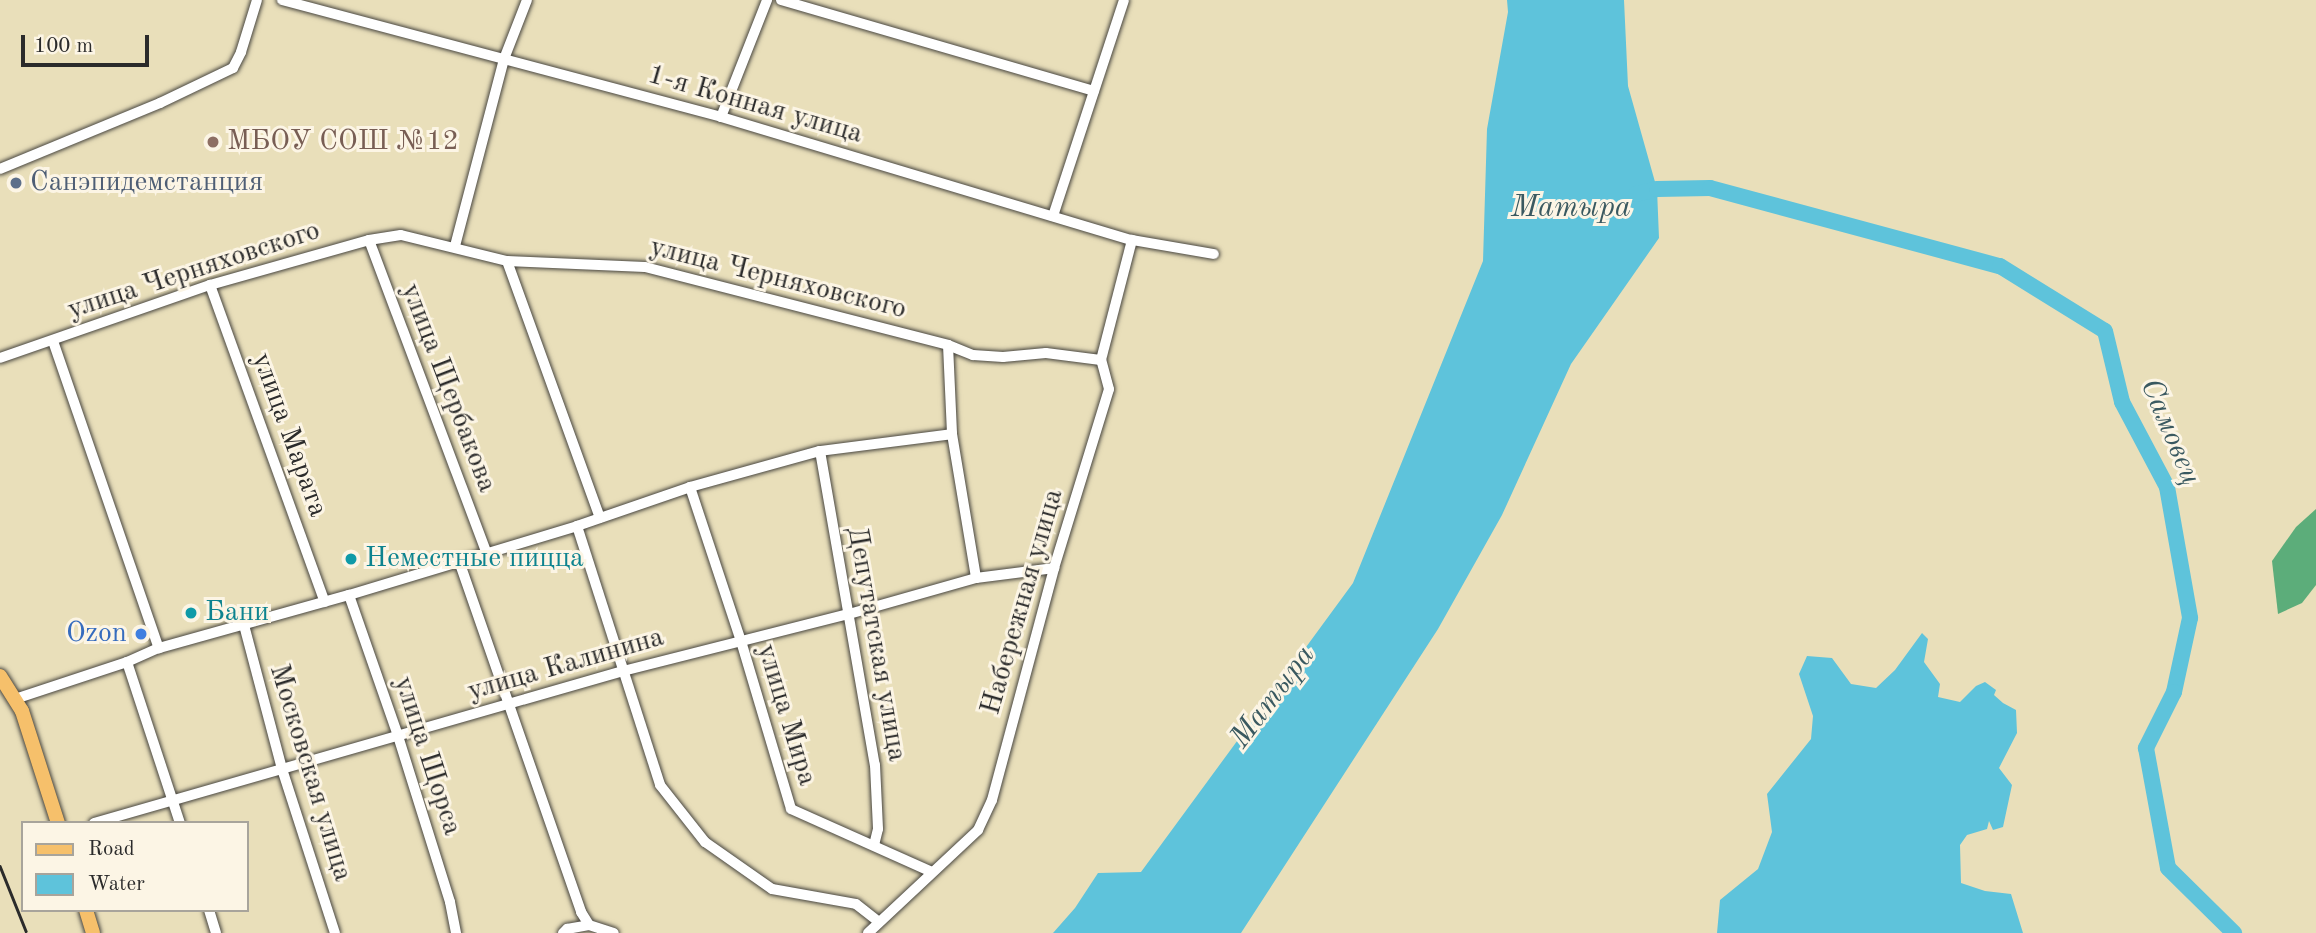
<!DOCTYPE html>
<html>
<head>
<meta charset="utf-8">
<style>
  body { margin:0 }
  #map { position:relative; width:2316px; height:933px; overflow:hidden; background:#e9dfba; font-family:"Old Standard TT",serif }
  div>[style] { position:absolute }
  .forest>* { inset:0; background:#5cad7a }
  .water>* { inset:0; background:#5ec3db }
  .river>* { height:16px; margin:-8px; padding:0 8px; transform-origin:8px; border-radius:8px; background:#5ec3db }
  .roads { filter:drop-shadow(0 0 2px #484640) drop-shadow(0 0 2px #484640) }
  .minor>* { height:10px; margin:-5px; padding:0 5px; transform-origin:5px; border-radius:5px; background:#fff }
  .major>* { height:14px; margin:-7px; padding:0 7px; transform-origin:7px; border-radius:7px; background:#f6c06b }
  .rail>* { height:2.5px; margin:-1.25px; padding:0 1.25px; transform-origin:1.25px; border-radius:1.25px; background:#2b2b2b }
  .dots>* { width:19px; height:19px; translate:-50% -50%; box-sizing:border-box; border:4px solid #fcf5e5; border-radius:50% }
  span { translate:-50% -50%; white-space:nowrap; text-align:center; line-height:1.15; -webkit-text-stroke:6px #fcf5e5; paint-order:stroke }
  .street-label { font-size:28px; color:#2b2b2b }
  .education-label { font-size:28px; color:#785e54 }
  .left { translate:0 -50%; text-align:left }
  .service-label { font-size:28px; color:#4e5e75 }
  .culture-label { font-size:28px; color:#0d838f }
  .shop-label { font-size:28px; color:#366cbe }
  .right { translate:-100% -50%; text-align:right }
  .water-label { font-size:30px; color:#3a5960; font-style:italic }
  .legend { position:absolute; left:21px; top:821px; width:228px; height:91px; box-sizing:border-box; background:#fcf5e5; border:2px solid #a8a49b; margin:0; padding:9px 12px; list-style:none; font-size:21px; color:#2b2b2b }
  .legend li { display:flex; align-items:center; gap:14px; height:35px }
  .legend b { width:35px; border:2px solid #a8a49b }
  .scale { position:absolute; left:21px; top:35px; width:128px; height:32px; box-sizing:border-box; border:4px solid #2b2b2b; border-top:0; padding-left:9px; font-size:21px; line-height:24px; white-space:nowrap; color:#2b2b2b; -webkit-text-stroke:5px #fcf5e5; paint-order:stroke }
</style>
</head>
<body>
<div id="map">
  <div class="forest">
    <div style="clip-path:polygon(2316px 509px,2316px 585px,2302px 603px,2278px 614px,2272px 561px,2296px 527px)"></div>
  </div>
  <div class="water">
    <div style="clip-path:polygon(1507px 0,1624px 0,1628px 86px,1657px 189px,1659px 238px,1571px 364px,1502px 515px,1438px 629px,1241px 933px,1053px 933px,1075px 908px,1098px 873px,1141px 872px,1353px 583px,1483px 261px,1487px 129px,1508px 12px)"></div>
    <div style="clip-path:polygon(1922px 633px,1928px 639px,1924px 662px,1940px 684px,1938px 697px,1960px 702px,1976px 686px,1985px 682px,1996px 690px,1994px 695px,2003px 703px,2016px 710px,2017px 733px,1999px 768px,2012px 785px,2003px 827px,1993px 830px,1989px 821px,1987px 829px,1967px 835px,1960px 845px,1961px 883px,1985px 891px,2011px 894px,2023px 933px,1717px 933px,1720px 900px,1758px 869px,1772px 832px,1767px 794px,1811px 739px,1813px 716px,1799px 674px,1807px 656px,1832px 658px,1851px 684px,1876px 688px,1895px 670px)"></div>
  </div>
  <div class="river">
    <div style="left:1636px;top:194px;width:22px;rotate:-13deg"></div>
    <div style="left:1657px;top:189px;width:53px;rotate:-1.1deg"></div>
    <div style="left:1710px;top:188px;width:300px;rotate:15.1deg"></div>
    <div style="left:2000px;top:266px;width:123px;rotate:31.8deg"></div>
    <div style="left:2105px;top:331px;width:73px;rotate:76.5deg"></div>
    <div style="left:2122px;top:402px;width:96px;rotate:62.1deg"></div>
    <div style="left:2167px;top:487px;width:133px;rotate:80deg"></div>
    <div style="left:2190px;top:618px;width:76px;rotate:102.2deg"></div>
    <div style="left:2174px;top:692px;width:63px;rotate:116.6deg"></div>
    <div style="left:2146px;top:748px;width:122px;rotate:79.6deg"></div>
    <div style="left:2168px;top:868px;width:93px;rotate:44.6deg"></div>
  </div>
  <div class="roads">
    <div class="minor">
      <div style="left:282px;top:0;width:454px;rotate:14.9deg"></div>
      <div style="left:721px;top:117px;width:429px;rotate:16.7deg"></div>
      <div style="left:1132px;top:240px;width:83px;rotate:9.7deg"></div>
      <div style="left:781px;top:0;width:326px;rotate:16.2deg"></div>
      <div style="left:721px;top:117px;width:126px;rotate:-68.5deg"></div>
      <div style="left:0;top:169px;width:173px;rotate:-22.4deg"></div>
      <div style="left:160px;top:103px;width:81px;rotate:-25.6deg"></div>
      <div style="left:233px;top:68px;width:18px;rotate:-63deg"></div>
      <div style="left:241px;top:52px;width:54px;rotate:-72.9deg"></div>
      <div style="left:1053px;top:216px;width:227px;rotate:-71.8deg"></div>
      <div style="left:369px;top:240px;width:333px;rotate:69.4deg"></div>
      <div style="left:455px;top:246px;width:193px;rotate:-75.3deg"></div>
      <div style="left:504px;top:59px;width:63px;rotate:-68.7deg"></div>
      <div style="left:507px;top:261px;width:273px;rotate:70.1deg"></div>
      <div style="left:210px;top:285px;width:337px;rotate:70.1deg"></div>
      <div style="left:53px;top:341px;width:325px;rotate:71deg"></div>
      <div style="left:948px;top:345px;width:89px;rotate:87.4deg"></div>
      <div style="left:952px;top:434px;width:146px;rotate:80.5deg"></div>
      <div style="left:0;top:358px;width:222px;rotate:-19.2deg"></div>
      <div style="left:210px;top:285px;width:165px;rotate:-15.8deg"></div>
      <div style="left:369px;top:240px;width:32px;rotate:-9deg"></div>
      <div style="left:401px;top:235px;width:109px;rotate:13.8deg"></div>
      <div style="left:507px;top:261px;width:138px;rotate:2.5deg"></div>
      <div style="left:645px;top:267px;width:313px;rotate:14.4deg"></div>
      <div style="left:948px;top:345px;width:27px;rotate:22deg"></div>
      <div style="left:973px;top:355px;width:30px;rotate:4deg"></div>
      <div style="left:1003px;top:357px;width:43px;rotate:-5.3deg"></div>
      <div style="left:1046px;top:353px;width:55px;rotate:7.3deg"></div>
      <div style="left:820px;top:451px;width:319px;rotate:80.1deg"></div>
      <div style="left:875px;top:765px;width:64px;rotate:87.3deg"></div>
      <div style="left:878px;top:829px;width:16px;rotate:104deg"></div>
      <div style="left:690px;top:487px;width:162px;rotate:71.7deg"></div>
      <div style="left:741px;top:641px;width:175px;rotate:73.4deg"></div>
      <div style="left:791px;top:809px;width:154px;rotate:24.1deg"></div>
      <div style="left:577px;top:526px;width:272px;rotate:72.2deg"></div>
      <div style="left:660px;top:785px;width:73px;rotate:51.7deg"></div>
      <div style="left:705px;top:842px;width:82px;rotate:35deg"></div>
      <div style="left:772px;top:889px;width:85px;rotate:10.1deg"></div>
      <div style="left:856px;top:904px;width:29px;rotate:38deg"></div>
      <div style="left:459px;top:561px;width:372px;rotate:70.8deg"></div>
      <div style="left:581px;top:912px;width:15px;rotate:58deg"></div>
      <div style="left:589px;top:925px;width:26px;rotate:18deg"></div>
      <div style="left:349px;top:595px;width:149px;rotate:70.8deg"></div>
      <div style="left:398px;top:736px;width:174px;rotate:72.6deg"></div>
      <div style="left:450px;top:902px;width:32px;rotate:79deg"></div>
      <div style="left:244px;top:625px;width:149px;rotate:75.2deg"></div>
      <div style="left:282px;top:769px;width:172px;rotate:72.1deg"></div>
      <div style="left:127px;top:662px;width:169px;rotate:71.8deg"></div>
      <div style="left:15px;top:699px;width:118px;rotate:-18.3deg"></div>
      <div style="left:127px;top:662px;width:35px;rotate:-24deg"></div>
      <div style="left:159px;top:648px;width:197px;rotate:-15.6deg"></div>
      <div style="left:349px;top:595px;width:238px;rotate:-16.8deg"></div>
      <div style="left:577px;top:526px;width:120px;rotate:-19deg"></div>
      <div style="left:690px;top:487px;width:135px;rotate:-15.5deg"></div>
      <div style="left:820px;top:451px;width:133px;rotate:-7.3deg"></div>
      <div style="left:94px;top:823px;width:550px;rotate:-16.03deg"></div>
      <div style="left:623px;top:671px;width:233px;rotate:-14.2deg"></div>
      <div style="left:849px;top:614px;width:132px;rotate:-15.8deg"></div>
      <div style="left:976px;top:578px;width:79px;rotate:-7.3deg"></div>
      <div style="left:209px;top:910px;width:24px;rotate:73deg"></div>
      <div style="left:563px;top:933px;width:6px;rotate:-45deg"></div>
      <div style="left:567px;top:929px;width:22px;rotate:-10deg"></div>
      <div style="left:868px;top:933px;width:151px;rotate:-43.1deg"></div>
      <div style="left:978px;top:830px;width:33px;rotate:-65deg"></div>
      <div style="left:992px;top:800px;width:240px;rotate:-75deg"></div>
      <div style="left:1054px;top:568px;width:187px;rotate:-72.9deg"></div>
      <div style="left:1109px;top:389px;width:30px;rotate:-105deg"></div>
      <div style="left:1101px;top:360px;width:124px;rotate:-75.5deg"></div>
    </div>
    <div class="major">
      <div style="left:0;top:676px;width:41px;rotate:57.8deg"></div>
      <div style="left:22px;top:711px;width:118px;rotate:72.2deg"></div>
      <div style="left:86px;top:910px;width:24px;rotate:73deg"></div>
    </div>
  </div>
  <div class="rail">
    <div style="left:0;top:866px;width:70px;rotate:68.2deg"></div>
  </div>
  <div class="dots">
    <div style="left:213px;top:142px;background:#8d6e63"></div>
    <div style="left:16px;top:183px;background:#5c6f8a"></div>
    <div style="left:351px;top:559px;background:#0f9aa8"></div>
    <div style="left:191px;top:613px;background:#0f9aa8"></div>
    <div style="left:141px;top:634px;background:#3f7fe0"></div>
  </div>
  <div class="street-label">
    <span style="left:755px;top:105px;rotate:16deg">1-я Конная улица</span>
    <span style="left:194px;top:271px;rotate:-18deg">улица Черняховского</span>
    <span style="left:778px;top:279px;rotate:14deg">улица Черняховского</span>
    <span style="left:448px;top:388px;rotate:69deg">улица Щербакова</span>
    <span style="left:289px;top:435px;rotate:70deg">улица Марата</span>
    <span style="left:1023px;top:602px;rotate:-74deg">Набережная улица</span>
    <span style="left:876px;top:644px;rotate:80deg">Депутатская улица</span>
    <span style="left:566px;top:665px;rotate:-16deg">улица Калинина</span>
    <span style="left:786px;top:715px;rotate:73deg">улица Мира</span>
    <span style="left:427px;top:756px;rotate:72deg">улица Щорса</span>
    <span style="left:310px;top:773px;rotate:73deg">Московская улица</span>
  </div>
  <div class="education-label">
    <span class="left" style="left:227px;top:142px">МБОУ СОШ №12</span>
  </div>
  <div class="service-label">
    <span class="left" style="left:30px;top:183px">Санэпидемстанция</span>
  </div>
  <div class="culture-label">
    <span class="left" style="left:365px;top:559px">Неместные пицца</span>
    <span class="left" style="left:205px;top:613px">Бани</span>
  </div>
  <div class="shop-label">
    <span class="right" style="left:127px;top:634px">Ozon</span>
  </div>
  <div class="water-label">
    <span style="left:1571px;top:208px">Матыра</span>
    <span style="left:2170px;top:432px;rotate:67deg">Самовец</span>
    <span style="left:1273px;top:697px;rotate:-53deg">Матыра</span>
  </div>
  <ul class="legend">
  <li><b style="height:9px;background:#f6c06b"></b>Road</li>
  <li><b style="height:19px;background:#5ec3db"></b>Water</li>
  </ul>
  <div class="scale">100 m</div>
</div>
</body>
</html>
